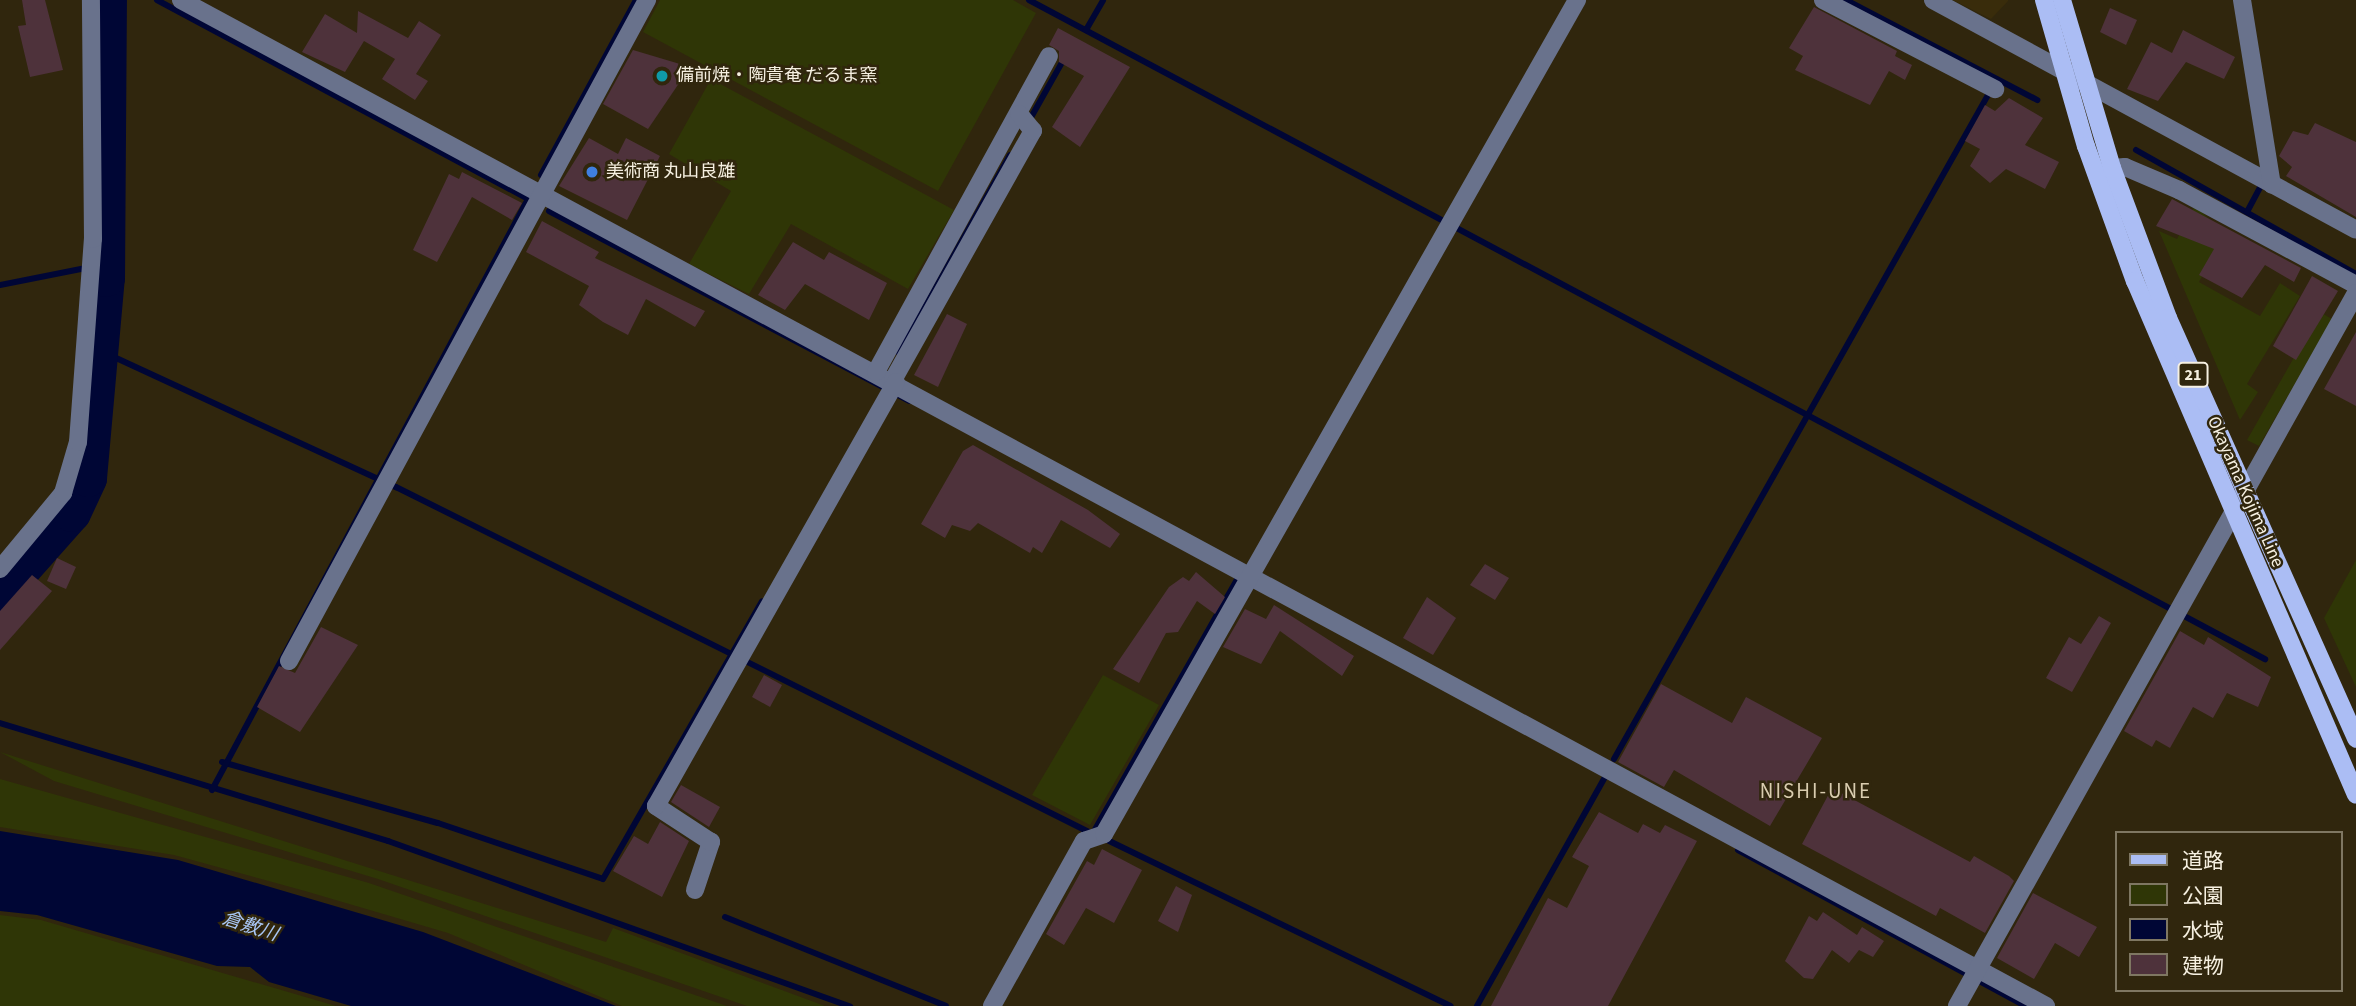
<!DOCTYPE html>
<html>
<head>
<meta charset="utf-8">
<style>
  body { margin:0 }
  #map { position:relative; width:2356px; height:1006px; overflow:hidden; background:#30260d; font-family:"Source Sans 3","Noto Sans JP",sans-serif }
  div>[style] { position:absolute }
  .built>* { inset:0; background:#392c0b }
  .green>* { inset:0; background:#2f3606 }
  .water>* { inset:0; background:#000635 }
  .stream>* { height:6px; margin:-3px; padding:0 3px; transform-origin:3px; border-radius:3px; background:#000635 }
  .river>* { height:38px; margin:-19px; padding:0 19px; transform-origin:19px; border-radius:19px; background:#000635 }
  .building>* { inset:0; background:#4e323b }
  .minor>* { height:18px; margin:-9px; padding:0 9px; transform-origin:9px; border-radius:9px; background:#69728c }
  .major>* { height:18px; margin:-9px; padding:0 9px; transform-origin:9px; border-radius:9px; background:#abbdf4 }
  .dots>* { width:19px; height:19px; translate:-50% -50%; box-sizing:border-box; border:4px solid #30260d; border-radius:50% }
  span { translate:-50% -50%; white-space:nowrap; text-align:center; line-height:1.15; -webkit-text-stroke:5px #30260d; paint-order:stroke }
  .shield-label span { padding:2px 5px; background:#30260d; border:2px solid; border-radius:5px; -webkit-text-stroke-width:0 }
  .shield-label { font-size:16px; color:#f6f0e1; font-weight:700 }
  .poi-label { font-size:18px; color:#f6f0e1 }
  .left { translate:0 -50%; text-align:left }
  .street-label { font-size:18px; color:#f6f0e1 }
  .water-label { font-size:19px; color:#a8c6f5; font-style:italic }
  .quarter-label { font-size:21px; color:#d9ccaf; letter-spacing:2px }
  .legend { position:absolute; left:2115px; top:831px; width:228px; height:161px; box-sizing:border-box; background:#30260d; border:2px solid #7f7762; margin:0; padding:9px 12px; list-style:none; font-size:21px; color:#f6f0e1 }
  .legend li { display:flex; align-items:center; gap:14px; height:35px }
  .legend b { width:35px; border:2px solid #7f7762 }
</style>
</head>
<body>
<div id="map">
  <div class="built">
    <div style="clip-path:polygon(1953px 0,2008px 0,2008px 1px,1991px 19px)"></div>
  </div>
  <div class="green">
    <div style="clip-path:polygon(660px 0,1013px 0,1036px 13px,938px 191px,643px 32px)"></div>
    <div style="clip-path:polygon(711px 79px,954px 210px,908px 289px,791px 224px,749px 294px,689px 264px,731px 191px,669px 154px)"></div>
    <div style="clip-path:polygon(2195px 205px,2211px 221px,2207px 245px,2216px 250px,2199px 282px,2260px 316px,2280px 283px,2300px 296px,2247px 384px,2258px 392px,2240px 420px,2159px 231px,2177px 239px)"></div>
    <div style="clip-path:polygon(2320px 312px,2332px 319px,2259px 446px,2247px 440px)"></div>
    <div style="clip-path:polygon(2356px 560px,2356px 687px,2324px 618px)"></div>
    <div style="clip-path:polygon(1103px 675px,1159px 705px,1090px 825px,1032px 795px)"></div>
    <div style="clip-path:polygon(0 752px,606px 942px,613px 928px,825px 1006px,747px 1006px,378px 879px,54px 781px)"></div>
    <div style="clip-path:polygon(0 779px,369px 883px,727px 1006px,622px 1006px,448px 933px,305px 891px,174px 855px,0 827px)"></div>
    <div style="clip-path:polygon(0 915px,41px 920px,336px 1006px,0 1006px)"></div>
  </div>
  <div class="water">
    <div style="clip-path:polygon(0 831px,178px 860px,423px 932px,616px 1006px,351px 1006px,269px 982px,250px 967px,217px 966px,37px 915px,0 911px)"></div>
  </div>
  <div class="stream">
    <div style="left:157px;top:0;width:421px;rotate:28.2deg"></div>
    <div style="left:1029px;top:0;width:1401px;rotate:28.07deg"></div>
    <div style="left:1846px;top:0;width:216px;rotate:27.6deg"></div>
    <div style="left:1086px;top:30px;width:34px;rotate:-60deg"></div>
    <div style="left:1029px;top:121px;width:73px;rotate:-60.6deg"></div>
    <div style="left:2136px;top:150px;width:253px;rotate:29.4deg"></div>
    <div style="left:541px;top:175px;width:199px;rotate:-61.5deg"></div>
    <div style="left:549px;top:211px;width:407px;rotate:27.8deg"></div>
    <div style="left:2247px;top:212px;width:27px;rotate:-62deg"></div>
    <div style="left:0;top:285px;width:108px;rotate:-11.2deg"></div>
    <div style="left:101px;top:351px;width:325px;rotate:24.8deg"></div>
    <div style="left:396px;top:487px;width:779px;rotate:26.47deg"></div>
    <div style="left:899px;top:353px;width:227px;rotate:-60.7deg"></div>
    <div style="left:0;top:723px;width:406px;rotate:16.9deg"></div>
    <div style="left:388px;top:841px;width:491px;rotate:19.7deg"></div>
    <div style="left:1614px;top:759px;width:780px;rotate:-60.61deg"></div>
    <div style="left:222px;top:762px;width:224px;rotate:15.8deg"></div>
    <div style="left:438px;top:823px;width:174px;rotate:18.7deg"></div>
    <div style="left:603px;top:879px;width:320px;rotate:-60.2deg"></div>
    <div style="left:212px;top:790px;width:672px;rotate:-61.87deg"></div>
    <div style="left:1093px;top:833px;width:296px;rotate:-60.4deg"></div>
    <div style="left:1103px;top:838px;width:386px;rotate:25.8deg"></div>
    <div style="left:1738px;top:850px;width:327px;rotate:28.5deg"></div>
    <div style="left:725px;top:917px;width:238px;rotate:21.9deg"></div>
    <div style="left:1477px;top:1006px;width:265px;rotate:-60.8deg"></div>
  </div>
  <div class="river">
    <div style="left:0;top:594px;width:108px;rotate:-48.4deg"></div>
    <div style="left:72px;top:513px;width:38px;rotate:-65deg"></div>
    <div style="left:88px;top:478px;width:201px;rotate:-84.9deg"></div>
    <div style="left:106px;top:278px;width:278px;rotate:-89.6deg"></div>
  </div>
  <div class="building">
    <div style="clip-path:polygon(22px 0,45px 0,63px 70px,30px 77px,18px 26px,26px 25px)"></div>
    <div style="clip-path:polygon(1814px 7px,1897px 51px,1895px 56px,1912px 65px,1905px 80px,1889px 71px,1870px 105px,1795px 70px,1803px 56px,1789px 48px)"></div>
    <div style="clip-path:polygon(2110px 8px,2137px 20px,2126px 45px,2100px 32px)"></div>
    <div style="clip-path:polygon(358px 11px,408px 38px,419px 21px,441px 35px,416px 74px,428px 81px,415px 100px,382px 79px,395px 59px,364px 41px,345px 72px,302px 52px,325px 14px,357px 33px)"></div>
    <div style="clip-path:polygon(1058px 28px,1130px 67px,1080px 147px,1052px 127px,1084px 76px,1059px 62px,1059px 51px,1049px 45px)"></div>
    <div style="clip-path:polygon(2183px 30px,2235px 57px,2224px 79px,2186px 62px,2158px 101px,2127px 89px,2151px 42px,2172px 53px)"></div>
    <div style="clip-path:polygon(633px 50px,690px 67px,648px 129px,603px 104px)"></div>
    <div style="clip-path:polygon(2009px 98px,2043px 118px,2025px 145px,2059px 162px,2045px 189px,2006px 169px,1990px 183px,1970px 166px,1980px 149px,1965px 141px,1985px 105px,1995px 111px)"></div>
    <div style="clip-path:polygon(2315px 123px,2356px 142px,2356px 217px,2286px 176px,2292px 167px,2279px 156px,2293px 131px,2308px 135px)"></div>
    <div style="clip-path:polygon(589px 138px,618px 154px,626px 138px,660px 156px,627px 220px,559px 186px)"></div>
    <div style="clip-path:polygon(462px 172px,522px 203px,512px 220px,472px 197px,437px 262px,413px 250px,449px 174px,459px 179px)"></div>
    <div style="clip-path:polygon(2172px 199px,2301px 268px,2294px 282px,2265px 265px,2242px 298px,2199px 275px,2214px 249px,2156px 226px)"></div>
    <div style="clip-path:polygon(542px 221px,599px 252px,595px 258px,705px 311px,695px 327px,646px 299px,628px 335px,603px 322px,579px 305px,589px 286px,526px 252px)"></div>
    <div style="clip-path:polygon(793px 242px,824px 260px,829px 252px,887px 283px,869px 320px,805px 284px,785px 310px,758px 295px)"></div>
    <div style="clip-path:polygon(2312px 276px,2338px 291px,2296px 360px,2273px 346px)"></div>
    <div style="clip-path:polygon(947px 314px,967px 324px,938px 387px,914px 375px)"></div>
    <div style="clip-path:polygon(2356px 332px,2356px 406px,2324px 389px)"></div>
    <div style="clip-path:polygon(973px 445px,1088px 510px,1120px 534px,1110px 548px,1061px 520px,1042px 553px,1033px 547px,1030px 553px,978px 523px,970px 531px,952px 525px,945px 538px,921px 524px,963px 451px)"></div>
    <div style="clip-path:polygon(57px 558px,76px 567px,66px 589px,47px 581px)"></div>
    <div style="clip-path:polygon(1485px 564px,1509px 578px,1495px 600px,1470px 585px)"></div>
    <div style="clip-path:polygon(1196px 572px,1225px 597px,1215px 614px,1197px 601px,1178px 632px,1166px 633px,1139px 683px,1113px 669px,1169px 587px,1183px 577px,1189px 581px)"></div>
    <div style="clip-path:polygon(32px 575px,52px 591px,0 650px,0 611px)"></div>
    <div style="clip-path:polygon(1427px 597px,1456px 618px,1433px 655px,1403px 638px)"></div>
    <div style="clip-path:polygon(1274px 605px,1354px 656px,1342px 676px,1280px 631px,1261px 664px,1223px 647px,1245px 609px,1266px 619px)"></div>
    <div style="clip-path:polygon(2099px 616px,2111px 623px,2072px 692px,2046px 678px,2069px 637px,2081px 644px)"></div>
    <div style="clip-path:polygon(321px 627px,358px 645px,300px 732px,257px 707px,279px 666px,295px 673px)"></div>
    <div style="clip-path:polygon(2180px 631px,2204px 645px,2208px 637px,2271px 677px,2258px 707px,2227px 693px,2213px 718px,2193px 707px,2170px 748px,2156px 740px,2152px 747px,2124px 731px)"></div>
    <div style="clip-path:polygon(764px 675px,782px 685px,770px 707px,752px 697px)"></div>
    <div style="clip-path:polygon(1661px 684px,1732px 723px,1746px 697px,1822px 738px,1770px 826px,1674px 770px,1664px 787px,1618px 762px)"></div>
    <div style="clip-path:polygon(681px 785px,720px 807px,709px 827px,671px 802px)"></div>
    <div style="clip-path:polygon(1832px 788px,1970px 862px,1974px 856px,2009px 876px,2014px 881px,1985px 933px,1940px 908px,1936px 916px,1802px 844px)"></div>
    <div style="clip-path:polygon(1599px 812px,1638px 833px,1643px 824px,1660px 833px,1665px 825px,1697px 841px,1608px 1006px,1491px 1006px,1548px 898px,1567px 908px,1589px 866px,1572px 857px)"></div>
    <div style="clip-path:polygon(660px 822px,689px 841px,662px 897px,613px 871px,634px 836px,648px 844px)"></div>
    <div style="clip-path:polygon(1102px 849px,1142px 870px,1114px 923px,1086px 908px,1064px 945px,1046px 934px,1087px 861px,1094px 865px)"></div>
    <div style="clip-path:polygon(1176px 886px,1192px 895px,1178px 932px,1158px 921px)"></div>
    <div style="clip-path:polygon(2033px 893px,2097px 927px,2079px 957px,2055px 943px,2034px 979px,1997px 958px)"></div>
    <div style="clip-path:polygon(1823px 912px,1857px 935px,1862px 927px,1884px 941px,1873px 957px,1859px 950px,1849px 963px,1832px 950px,1813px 979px,1804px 978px,1785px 961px,1809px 916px,1817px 921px)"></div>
  </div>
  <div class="minor">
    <div style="left:181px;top:0;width:2119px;rotate:28.34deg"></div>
    <div style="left:1823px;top:0;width:194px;rotate:27.4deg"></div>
    <div style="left:1933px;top:0;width:481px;rotate:28.5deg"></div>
    <div style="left:2242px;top:0;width:187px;rotate:80.8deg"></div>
    <div style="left:2112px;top:168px;width:13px;rotate:-4deg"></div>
    <div style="left:2125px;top:167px;width:59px;rotate:23.1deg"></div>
    <div style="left:2179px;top:190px;width:201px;rotate:28.2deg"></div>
    <div style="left:876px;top:372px;width:360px;rotate:-61.3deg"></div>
    <div style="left:893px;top:380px;width:286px;rotate:-60.7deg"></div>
    <div style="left:1033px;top:131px;width:22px;rotate:-129deg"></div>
    <div style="left:0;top:569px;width:99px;rotate:-50.3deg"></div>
    <div style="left:63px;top:493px;width:53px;rotate:-73.6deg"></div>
    <div style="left:78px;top:442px;width:204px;rotate:-85.8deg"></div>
    <div style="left:93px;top:239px;width:239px;rotate:-90.5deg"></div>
    <div style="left:289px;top:661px;width:752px;rotate:-61.56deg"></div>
    <div style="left:695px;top:890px;width:51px;rotate:-71.6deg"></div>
    <div style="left:711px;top:842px;width:66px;rotate:-146.8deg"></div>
    <div style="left:656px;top:806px;width:487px;rotate:-60.5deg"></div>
    <div style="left:992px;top:1006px;width:189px;rotate:-60.9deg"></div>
    <div style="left:1084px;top:841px;width:21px;rotate:-19deg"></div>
    <div style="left:1104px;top:834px;width:959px;rotate:-60.44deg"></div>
    <div style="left:1957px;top:1006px;width:817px;rotate:-60.77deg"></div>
  </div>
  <div class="major">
    <div style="left:2044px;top:0;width:152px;rotate:74deg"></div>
    <div style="left:2086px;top:146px;width:144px;rotate:70.1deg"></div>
    <div style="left:2135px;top:281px;width:559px;rotate:66.73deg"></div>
    <div style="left:2062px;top:0;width:175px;rotate:73.4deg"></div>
    <div style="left:2112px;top:168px;width:160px;rotate:69.5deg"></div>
    <div style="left:2168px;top:318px;width:461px;rotate:65.9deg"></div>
  </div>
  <div class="dots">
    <div style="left:662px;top:76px;background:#0f9aa8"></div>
    <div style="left:592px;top:172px;background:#3f7fe0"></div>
  </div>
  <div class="shield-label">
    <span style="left:2193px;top:375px">21</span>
  </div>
  <div class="poi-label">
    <span class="left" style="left:676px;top:76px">備前焼・陶貴奄 だるま窯</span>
    <span class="left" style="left:606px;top:172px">美術商 丸山良雄</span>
  </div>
  <div class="street-label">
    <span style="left:2245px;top:492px;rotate:66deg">Okayama Kojima Line</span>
  </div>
  <div class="water-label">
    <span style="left:250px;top:927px;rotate:18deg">倉敷川</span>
  </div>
  <div class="quarter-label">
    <span style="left:1816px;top:791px">NISHI-UNE</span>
  </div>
  <ul class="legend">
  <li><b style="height:9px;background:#abbdf4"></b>道路</li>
  <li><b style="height:19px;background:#2f3606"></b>公園</li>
  <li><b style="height:19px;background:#000635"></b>水域</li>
  <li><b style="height:19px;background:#4e323b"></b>建物</li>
  </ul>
</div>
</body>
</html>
